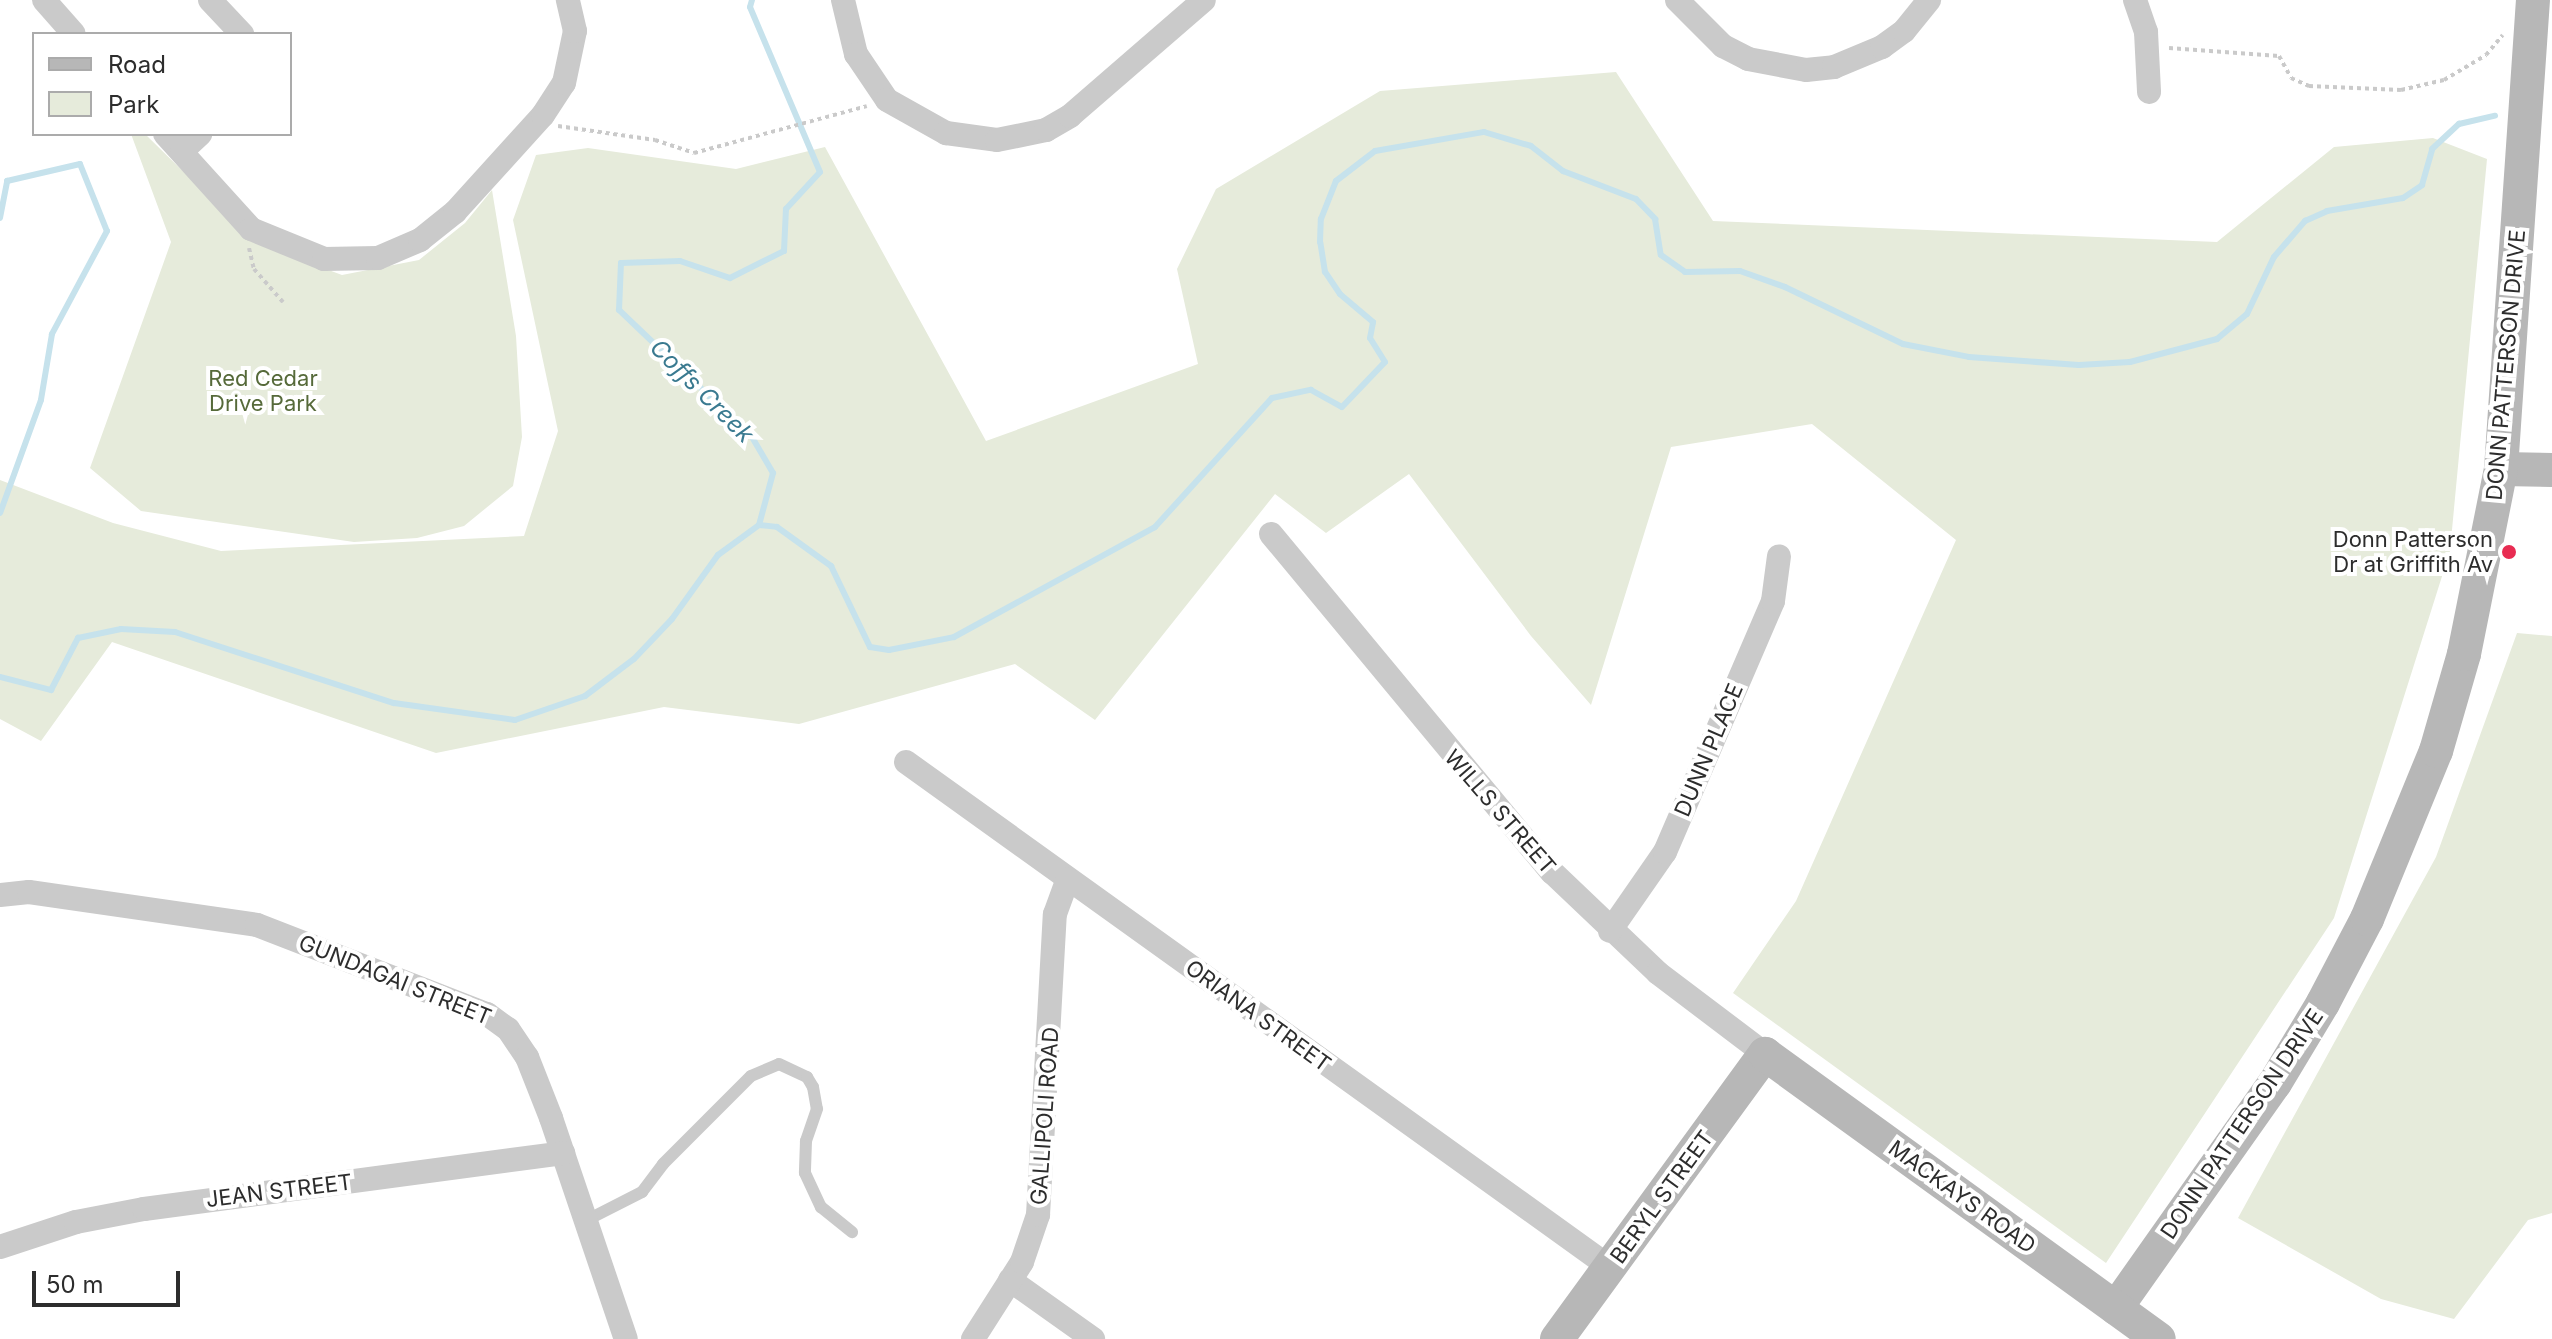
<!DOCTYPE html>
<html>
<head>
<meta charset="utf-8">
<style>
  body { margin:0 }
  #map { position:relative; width:2552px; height:1339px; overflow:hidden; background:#fff; font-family:Inter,sans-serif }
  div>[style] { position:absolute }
  .green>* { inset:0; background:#e6ebdb }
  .stream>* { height:6px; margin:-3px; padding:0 3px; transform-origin:3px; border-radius:3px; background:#c6e2ec }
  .path>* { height:4px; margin-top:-2px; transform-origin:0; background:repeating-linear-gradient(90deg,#cacaca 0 4px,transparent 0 8px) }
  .lane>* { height:12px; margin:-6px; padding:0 6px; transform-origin:6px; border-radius:6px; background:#cacaca }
  .street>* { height:24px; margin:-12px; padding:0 12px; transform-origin:12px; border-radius:12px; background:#cacaca }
  .secondary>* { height:34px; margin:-17px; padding:0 17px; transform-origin:17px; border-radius:17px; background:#b7b7b7 }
  .dots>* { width:22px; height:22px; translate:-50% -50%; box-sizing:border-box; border:4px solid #fff; border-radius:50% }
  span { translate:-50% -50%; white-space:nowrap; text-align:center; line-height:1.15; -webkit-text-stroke:8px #fff; paint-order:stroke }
  .street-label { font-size:22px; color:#2d2d2d }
  .park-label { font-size:22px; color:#566a3a }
  .poi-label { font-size:22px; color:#2d2d2d }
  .right { translate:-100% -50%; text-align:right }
  .water-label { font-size:24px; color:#3a7a90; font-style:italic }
  .legend { position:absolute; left:32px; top:32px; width:260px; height:104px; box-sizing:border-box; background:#fff; border:2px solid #ababab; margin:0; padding:10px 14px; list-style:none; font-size:24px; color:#2d2d2d }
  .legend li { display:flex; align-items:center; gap:16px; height:40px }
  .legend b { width:40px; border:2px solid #ababab }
  .scale { position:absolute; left:32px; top:1271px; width:148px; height:36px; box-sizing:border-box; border:4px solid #2d2d2d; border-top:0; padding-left:10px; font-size:24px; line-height:28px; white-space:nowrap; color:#2d2d2d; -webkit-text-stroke:6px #fff; paint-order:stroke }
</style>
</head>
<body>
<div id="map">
  <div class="green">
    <div style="clip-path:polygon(1616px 72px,1713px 221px,2217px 242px,2334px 147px,2433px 138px,2487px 159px,2450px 551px,2334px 918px,2106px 1263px,1733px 993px,1796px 901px,1956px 540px,1812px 424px,1671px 447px,1591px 705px,1531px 636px,1409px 474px,1326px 533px,1275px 494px,1095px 720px,1015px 664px,799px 724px,664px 707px,436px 753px,112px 642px,41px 741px,0 719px,0 480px,113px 523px,221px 551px,524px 536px,558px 431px,513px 220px,536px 155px,588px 148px,736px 169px,825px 147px,986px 441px,1198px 364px,1177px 269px,1216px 189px,1380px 91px)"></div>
    <div style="clip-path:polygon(131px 134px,145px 134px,256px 243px,342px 275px,419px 260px,465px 223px,492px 190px,516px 336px,522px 437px,513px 486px,464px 526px,417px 538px,354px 542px,141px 511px,90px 468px,171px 242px)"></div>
    <div style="clip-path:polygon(2517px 633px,2552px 636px,2552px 1213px,2528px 1220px,2454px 1319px,2381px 1299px,2238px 1218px,2436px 857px)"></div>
  </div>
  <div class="stream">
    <div style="left:0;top:218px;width:38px;rotate:-79deg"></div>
    <div style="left:7px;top:181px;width:75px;rotate:-13.1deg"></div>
    <div style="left:80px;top:164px;width:72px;rotate:68.1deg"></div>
    <div style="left:107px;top:231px;width:117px;rotate:118.1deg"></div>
    <div style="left:52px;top:334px;width:67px;rotate:99.5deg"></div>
    <div style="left:41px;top:400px;width:120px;rotate:109.9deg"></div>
    <div style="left:759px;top:525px;width:18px;rotate:6deg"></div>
    <div style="left:777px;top:527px;width:67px;rotate:35.8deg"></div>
    <div style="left:831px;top:566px;width:90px;rotate:64.3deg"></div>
    <div style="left:870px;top:647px;width:19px;rotate:9deg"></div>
    <div style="left:889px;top:650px;width:66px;rotate:-11.3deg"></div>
    <div style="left:954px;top:637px;width:229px;rotate:-28.7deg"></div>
    <div style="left:1155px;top:527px;width:174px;rotate:-47.8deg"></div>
    <div style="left:1272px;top:398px;width:40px;rotate:-12deg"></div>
    <div style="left:1311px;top:390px;width:35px;rotate:29deg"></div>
    <div style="left:1342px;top:407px;width:62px;rotate:-46.3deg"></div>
    <div style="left:1385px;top:362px;width:28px;rotate:-122deg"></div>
    <div style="left:1370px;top:338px;width:16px;rotate:-79deg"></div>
    <div style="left:1373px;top:322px;width:43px;rotate:-139.7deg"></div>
    <div style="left:1340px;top:294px;width:27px;rotate:-124deg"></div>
    <div style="left:1325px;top:272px;width:30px;rotate:-99deg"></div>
    <div style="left:1320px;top:242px;width:23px;rotate:-88deg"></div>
    <div style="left:1321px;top:219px;width:41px;rotate:-68.5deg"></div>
    <div style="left:1336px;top:181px;width:49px;rotate:-37.6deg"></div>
    <div style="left:1375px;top:151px;width:111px;rotate:-9.9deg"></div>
    <div style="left:1484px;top:132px;width:49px;rotate:16.6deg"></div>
    <div style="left:1531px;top:146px;width:41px;rotate:38deg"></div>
    <div style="left:1563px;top:171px;width:78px;rotate:21deg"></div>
    <div style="left:1636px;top:199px;width:28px;rotate:46deg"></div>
    <div style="left:1655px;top:219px;width:36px;rotate:81deg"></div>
    <div style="left:1661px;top:255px;width:29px;rotate:35deg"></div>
    <div style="left:1685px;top:272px;width:55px;rotate:-1deg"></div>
    <div style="left:1740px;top:271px;width:48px;rotate:19.6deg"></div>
    <div style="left:1785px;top:287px;width:131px;rotate:25.8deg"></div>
    <div style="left:1903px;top:344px;width:67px;rotate:11.1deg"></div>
    <div style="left:1969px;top:357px;width:110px;rotate:4.2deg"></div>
    <div style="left:2079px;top:365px;width:51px;rotate:-3.4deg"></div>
    <div style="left:2130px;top:362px;width:90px;rotate:-14.8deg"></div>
    <div style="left:2217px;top:339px;width:39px;rotate:-40deg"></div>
    <div style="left:2247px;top:314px;width:63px;rotate:-64.7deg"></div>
    <div style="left:2274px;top:257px;width:48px;rotate:-49.3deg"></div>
    <div style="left:2305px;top:221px;width:24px;rotate:-24deg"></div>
    <div style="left:2327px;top:211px;width:77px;rotate:-9.7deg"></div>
    <div style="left:2403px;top:198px;width:23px;rotate:-34deg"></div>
    <div style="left:2422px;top:185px;width:37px;rotate:-74deg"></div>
    <div style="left:2432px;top:149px;width:37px;rotate:-43deg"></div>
    <div style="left:2459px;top:124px;width:37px;rotate:-13deg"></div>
    <div style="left:0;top:677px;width:53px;rotate:14.3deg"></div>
    <div style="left:51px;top:690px;width:59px;rotate:-62.6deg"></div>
    <div style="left:78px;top:638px;width:44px;rotate:-11.8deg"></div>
    <div style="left:121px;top:629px;width:54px;rotate:3.2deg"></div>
    <div style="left:175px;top:632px;width:230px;rotate:18deg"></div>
    <div style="left:394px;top:703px;width:122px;rotate:8deg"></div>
    <div style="left:515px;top:720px;width:74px;rotate:-18.9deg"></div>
    <div style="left:585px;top:696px;width:61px;rotate:-37.1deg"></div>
    <div style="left:634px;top:659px;width:55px;rotate:-46.5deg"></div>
    <div style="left:672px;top:619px;width:79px;rotate:-54.3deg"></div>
    <div style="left:718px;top:555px;width:51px;rotate:-36.2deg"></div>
    <div style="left:759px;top:525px;width:54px;rotate:-74.9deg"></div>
    <div style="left:773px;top:473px;width:42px;rotate:-120.3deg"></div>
    <div style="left:752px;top:437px;width:184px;rotate:-136.3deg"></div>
    <div style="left:619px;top:310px;width:47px;rotate:-87.6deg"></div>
    <div style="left:621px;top:263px;width:59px;rotate:-1.9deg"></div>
    <div style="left:680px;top:261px;width:53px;rotate:18.8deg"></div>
    <div style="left:730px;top:278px;width:60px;rotate:-26.6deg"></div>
    <div style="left:784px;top:251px;width:42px;rotate:-87.3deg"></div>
    <div style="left:786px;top:209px;width:50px;rotate:-47.4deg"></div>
    <div style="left:820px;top:172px;width:179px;rotate:-113deg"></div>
    <div style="left:750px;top:7px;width:7px;rotate:-74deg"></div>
  </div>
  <div class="path">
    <div style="left:2169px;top:48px;width:110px;rotate:4.2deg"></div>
    <div style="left:2279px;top:56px;width:25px;rotate:61deg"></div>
    <div style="left:2291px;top:78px;width:20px;rotate:24deg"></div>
    <div style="left:2309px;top:86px;width:92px;rotate:2.5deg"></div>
    <div style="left:2401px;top:90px;width:44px;rotate:-13.1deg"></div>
    <div style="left:2444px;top:80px;width:49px;rotate:-30.8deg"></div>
    <div style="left:2486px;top:55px;width:26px;rotate:-50deg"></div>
    <div style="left:558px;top:126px;width:98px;rotate:8.2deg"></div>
    <div style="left:655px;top:140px;width:41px;rotate:18.4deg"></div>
    <div style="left:694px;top:153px;width:179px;rotate:-15.2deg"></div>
    <div style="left:249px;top:248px;width:22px;rotate:77deg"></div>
    <div style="left:254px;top:269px;width:44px;rotate:48.7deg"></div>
  </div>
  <div class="lane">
    <div style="left:587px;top:1220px;width:62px;rotate:-27deg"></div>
    <div style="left:642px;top:1192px;width:35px;rotate:-53deg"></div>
    <div style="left:663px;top:1164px;width:124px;rotate:-45deg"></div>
    <div style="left:751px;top:1076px;width:30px;rotate:-23deg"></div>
    <div style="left:779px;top:1064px;width:31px;rotate:25deg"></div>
    <div style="left:807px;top:1077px;width:12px;rotate:59deg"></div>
    <div style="left:813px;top:1087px;width:22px;rotate:80deg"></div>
    <div style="left:817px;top:1109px;width:34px;rotate:109deg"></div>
    <div style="left:806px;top:1141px;width:32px;rotate:92deg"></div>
    <div style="left:805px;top:1173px;width:38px;rotate:65deg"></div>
    <div style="left:821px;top:1207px;width:40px;rotate:39deg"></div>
  </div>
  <div class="street">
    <div style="left:44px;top:0;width:45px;rotate:48.6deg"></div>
    <div style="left:210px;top:0;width:47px;rotate:46.7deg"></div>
    <div style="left:843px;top:0;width:56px;rotate:76.5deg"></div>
    <div style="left:856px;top:54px;width:55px;rotate:56deg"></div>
    <div style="left:887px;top:100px;width:68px;rotate:29.2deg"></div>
    <div style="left:946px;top:133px;width:51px;rotate:7.8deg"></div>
    <div style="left:997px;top:140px;width:50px;rotate:-11.5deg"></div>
    <div style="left:1046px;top:130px;width:28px;rotate:-30deg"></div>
    <div style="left:1070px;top:116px;width:177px;rotate:-40.9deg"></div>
    <div style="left:1677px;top:0;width:65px;rotate:45deg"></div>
    <div style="left:1723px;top:46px;width:28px;rotate:27deg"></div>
    <div style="left:1748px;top:59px;width:59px;rotate:10.7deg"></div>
    <div style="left:1806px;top:70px;width:28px;rotate:-6deg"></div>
    <div style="left:1834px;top:67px;width:52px;rotate:-22.6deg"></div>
    <div style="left:1882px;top:47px;width:27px;rotate:-36deg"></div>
    <div style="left:1904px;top:31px;width:40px;rotate:-51deg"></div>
    <div style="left:2135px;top:0;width:34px;rotate:71deg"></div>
    <div style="left:2146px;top:32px;width:60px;rotate:87.1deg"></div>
    <div style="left:165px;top:134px;width:128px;rotate:47.8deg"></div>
    <div style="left:251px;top:229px;width:79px;rotate:22.3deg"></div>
    <div style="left:324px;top:259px;width:54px;rotate:-1.1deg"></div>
    <div style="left:378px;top:258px;width:46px;rotate:-23.2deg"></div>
    <div style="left:420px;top:240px;width:45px;rotate:-38.7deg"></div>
    <div style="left:455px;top:212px;width:131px;rotate:-47.8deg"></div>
    <div style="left:543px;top:115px;width:38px;rotate:-57deg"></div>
    <div style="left:564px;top:83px;width:53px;rotate:-78.1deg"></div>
    <div style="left:575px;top:31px;width:32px;rotate:-103deg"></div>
    <div style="left:182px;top:151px;width:25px;rotate:-43deg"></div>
    <div style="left:1271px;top:534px;width:440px;rotate:50.3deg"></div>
    <div style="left:1552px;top:872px;width:146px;rotate:43.6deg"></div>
    <div style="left:1658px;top:973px;width:134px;rotate:37.1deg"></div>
    <div style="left:906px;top:762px;width:868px;rotate:35.67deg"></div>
    <div style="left:0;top:895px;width:29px;rotate:-6deg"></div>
    <div style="left:29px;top:892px;width:230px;rotate:8.2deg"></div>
    <div style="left:257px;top:925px;width:247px;rotate:21.2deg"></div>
    <div style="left:487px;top:1014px;width:26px;rotate:36deg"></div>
    <div style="left:508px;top:1029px;width:34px;rotate:56deg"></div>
    <div style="left:527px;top:1057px;width:66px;rotate:68.5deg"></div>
    <div style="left:551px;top:1118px;width:233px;rotate:71.3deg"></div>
    <div style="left:1610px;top:931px;width:96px;rotate:-55.2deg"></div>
    <div style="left:1665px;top:852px;width:273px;rotate:-66.7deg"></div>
    <div style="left:1773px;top:601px;width:45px;rotate:-82.4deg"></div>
    <div style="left:0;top:1247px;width:80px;rotate:-18.2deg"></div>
    <div style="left:76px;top:1222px;width:69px;rotate:-10.8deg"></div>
    <div style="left:144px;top:1209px;width:423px;rotate:-7.6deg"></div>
    <div style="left:1010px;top:1280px;width:102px;rotate:35.4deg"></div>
    <div style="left:973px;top:1339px;width:91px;rotate:-57.5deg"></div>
    <div style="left:1022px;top:1262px;width:50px;rotate:-71.2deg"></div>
    <div style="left:1038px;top:1215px;width:301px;rotate:-86.8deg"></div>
    <div style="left:1055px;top:914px;width:37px;rotate:-70deg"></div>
  </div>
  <div class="secondary">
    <div style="left:2501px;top:469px;width:51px;rotate:1.1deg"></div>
    <div style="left:2116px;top:1308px;width:276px;rotate:-54.8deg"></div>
    <div style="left:2275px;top:1083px;width:93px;rotate:-59deg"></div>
    <div style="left:2323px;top:1003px;width:95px;rotate:-62.4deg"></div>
    <div style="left:2367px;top:919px;width:182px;rotate:-67.7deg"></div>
    <div style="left:2436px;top:751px;width:101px;rotate:-73.9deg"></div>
    <div style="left:2464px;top:654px;width:189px;rotate:-78.7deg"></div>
    <div style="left:2501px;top:469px;width:470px;rotate:-86.1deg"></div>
    <div style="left:1557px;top:1339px;width:353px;rotate:-53.9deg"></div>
    <div style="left:1765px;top:1054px;width:486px;rotate:35.9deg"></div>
  </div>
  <div class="dots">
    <div style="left:2509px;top:552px;background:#e82c52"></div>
  </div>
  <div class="street-label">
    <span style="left:2506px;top:365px;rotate:-85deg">DONN PATTERSON DRIVE</span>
    <span style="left:1709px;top:750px;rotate:-67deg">DUNN PLACE</span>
    <span style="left:1500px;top:812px;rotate:49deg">WILLS STREET</span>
    <span style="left:395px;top:980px;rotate:22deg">GUNDAGAI STREET</span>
    <span style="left:1258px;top:1016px;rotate:36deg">ORIANA STREET</span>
    <span style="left:1045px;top:1116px;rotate:-86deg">GALLIPOLI ROAD</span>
    <span style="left:2242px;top:1124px;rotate:-56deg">DONN PATTERSON DRIVE</span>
    <span style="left:279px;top:1191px;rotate:-7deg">JEAN STREET</span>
    <span style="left:1662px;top:1197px;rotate:-54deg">BERYL STREET</span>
    <span style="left:1962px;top:1197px;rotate:36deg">MACKAYS ROAD</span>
  </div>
  <div class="park-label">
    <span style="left:263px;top:391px">Red Cedar<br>Drive Park</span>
  </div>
  <div class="poi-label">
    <span class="right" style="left:2493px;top:552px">Donn Patterson<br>Dr at Griffith Av</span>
  </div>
  <div class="water-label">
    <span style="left:702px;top:391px;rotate:45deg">Coffs Creek</span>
  </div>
  <ul class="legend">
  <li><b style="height:10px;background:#b7b7b7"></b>Road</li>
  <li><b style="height:22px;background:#e6ebdb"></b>Park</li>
  </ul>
  <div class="scale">50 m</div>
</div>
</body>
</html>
